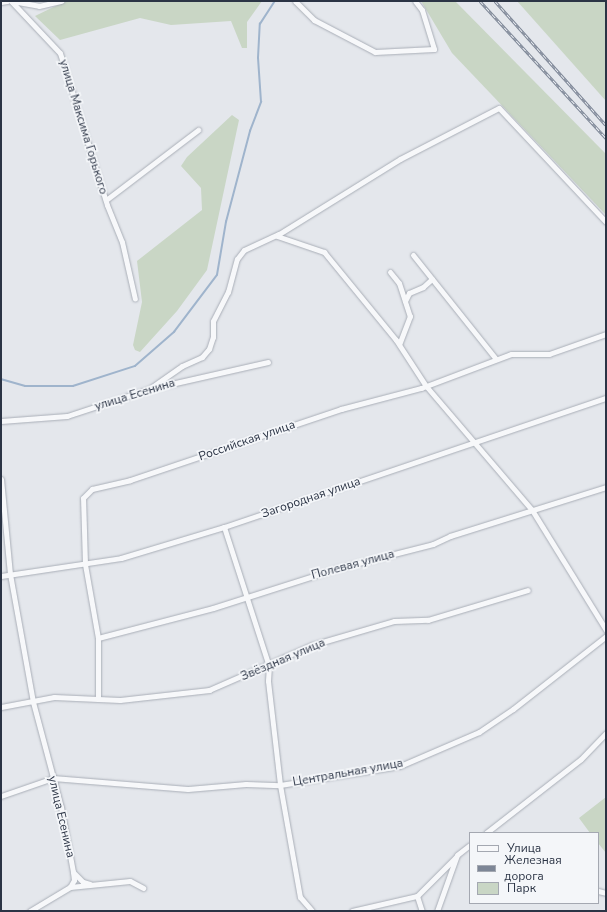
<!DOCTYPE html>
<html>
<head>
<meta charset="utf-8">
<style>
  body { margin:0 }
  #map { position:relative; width:607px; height:912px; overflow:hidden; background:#e4e7ec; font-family:"Nunito Sans",sans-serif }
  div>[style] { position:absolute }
  .green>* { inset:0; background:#c9d6c5 }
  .stream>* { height:1.5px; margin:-0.75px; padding:0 0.75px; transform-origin:0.75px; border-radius:0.75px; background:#9fb4cc }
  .roads { filter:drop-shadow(0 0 1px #a9aeb7) drop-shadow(0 0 1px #a9aeb7) }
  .minor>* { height:5px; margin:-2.5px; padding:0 2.5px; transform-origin:2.5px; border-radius:2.5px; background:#f7f8fa }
  .rail>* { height:3px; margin-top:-1.5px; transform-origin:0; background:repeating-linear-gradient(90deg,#f4f6f9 0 4.5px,#7d8696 0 9px); box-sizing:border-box; border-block:1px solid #7d8696 }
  span { translate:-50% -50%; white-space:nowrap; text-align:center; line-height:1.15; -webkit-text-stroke:3.5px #f4f6f9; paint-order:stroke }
  .street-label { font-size:12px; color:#2b3445 }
  .frame { position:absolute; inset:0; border:2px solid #2b3445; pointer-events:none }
  .legend { position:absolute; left:469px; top:832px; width:130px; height:72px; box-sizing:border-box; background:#f4f6f9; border:1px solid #a4a8b1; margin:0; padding:5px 7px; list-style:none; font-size:12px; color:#2b3445 }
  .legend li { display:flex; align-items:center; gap:8px; height:20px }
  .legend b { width:20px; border:1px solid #a4a8b1 }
</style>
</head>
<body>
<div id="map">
  <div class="green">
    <div style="clip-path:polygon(66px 1px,262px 1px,247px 22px,247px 48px,242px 48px,231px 21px,171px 25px,140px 18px,60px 40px,35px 16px)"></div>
    <div style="clip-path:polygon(421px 1px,455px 1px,606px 154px,606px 215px,452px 53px)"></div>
    <div style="clip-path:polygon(517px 1px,606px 1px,606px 101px)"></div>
    <div style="clip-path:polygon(232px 115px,239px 120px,207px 270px,177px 311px,140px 352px,135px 350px,133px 345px,142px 302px,137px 261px,202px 210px,201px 188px,181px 166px,187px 157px)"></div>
    <div style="clip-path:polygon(606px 797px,606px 853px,598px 843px,598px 833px,590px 833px,579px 818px)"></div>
  </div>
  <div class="stream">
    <div style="left:1px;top:379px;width:25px;rotate:16deg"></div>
    <div style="left:25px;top:386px;width:48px"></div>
    <div style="left:73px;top:386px;width:65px;rotate:-17.9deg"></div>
    <div style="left:135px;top:366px;width:52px;rotate:-41.1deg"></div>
    <div style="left:174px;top:332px;width:71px;rotate:-53deg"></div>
    <div style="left:217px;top:275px;width:54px;rotate:-80.4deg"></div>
    <div style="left:226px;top:222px;width:94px;rotate:-75.2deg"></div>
    <div style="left:250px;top:131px;width:31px;rotate:-69deg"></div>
    <div style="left:261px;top:102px;width:44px;rotate:-93.9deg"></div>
    <div style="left:258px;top:58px;width:34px;rotate:-87deg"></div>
    <div style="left:260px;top:24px;width:27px;rotate:-57deg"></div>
  </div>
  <div class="roads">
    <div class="minor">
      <div style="left:11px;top:1px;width:71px;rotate:46.7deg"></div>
      <div style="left:60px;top:53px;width:159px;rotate:72.8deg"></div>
      <div style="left:107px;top:205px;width:40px;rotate:68deg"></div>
      <div style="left:122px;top:242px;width:58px;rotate:77.2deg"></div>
      <div style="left:12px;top:1px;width:27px;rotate:10deg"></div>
      <div style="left:39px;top:6px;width:23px;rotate:-13deg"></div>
      <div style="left:295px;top:1px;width:27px;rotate:45deg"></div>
      <div style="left:314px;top:20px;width:69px;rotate:27.7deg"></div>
      <div style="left:375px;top:52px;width:59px;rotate:-2.9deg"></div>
      <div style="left:434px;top:49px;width:41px;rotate:-107.1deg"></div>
      <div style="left:422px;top:10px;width:11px;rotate:-128deg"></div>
      <div style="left:1px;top:2px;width:6px;rotate:-9deg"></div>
      <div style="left:106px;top:200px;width:116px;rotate:-37.3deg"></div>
      <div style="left:277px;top:236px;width:50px;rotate:18.8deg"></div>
      <div style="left:324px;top:252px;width:114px;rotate:50.7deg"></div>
      <div style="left:396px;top:340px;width:55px;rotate:56.9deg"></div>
      <div style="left:426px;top:386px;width:163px;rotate:49.5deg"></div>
      <div style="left:532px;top:510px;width:141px;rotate:58.3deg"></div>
      <div style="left:413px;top:255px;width:133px;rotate:51.4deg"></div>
      <div style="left:390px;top:272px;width:14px;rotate:51deg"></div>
      <div style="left:399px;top:283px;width:35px;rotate:72deg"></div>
      <div style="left:410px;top:316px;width:30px;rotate:111deg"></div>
      <div style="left:405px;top:301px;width:9px;rotate:-63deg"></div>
      <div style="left:409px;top:293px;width:15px;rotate:-23deg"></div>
      <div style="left:423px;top:287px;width:12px;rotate:-42deg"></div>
      <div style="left:149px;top:389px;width:40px;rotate:-34.9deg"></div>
      <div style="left:182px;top:366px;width:22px;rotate:-24deg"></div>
      <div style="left:202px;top:357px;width:11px;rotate:-49deg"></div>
      <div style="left:209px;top:349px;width:13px;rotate:-72deg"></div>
      <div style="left:213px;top:337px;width:16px;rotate:-90deg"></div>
      <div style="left:213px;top:321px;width:33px;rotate:-63deg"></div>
      <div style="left:228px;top:292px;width:34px;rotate:-75deg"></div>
      <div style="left:237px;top:259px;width:11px;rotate:-52deg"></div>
      <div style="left:244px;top:250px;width:38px;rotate:-25deg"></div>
      <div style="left:279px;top:234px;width:142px;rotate:-31.8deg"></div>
      <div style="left:400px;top:159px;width:111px;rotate:-27.3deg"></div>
      <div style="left:499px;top:108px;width:156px;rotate:46.8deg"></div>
      <div style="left:1px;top:421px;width:66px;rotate:-4.3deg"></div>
      <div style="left:67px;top:416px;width:86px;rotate:-18.2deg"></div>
      <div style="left:149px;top:389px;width:122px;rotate:-12.8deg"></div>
      <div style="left:1px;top:479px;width:95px;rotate:84.6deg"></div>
      <div style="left:10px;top:574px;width:130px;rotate:79.8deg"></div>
      <div style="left:33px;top:702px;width:109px;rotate:75.1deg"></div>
      <div style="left:61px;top:807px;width:66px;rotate:79.5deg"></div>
      <div style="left:73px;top:872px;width:8px;rotate:83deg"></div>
      <div style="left:74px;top:880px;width:8px;rotate:120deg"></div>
      <div style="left:70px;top:887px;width:47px;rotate:149deg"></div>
      <div style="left:224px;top:527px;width:146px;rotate:72.1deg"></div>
      <div style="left:269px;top:666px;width:15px;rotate:94deg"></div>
      <div style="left:268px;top:681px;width:105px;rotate:83.4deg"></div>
      <div style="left:280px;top:785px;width:114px;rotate:79.9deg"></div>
      <div style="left:300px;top:897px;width:18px;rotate:49deg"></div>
      <div style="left:1px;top:576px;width:121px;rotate:-8.5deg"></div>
      <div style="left:121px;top:558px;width:108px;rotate:-16.8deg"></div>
      <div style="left:224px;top:527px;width:403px;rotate:-18.7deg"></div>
      <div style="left:98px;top:638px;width:119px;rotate:-14.6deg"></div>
      <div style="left:213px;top:608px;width:128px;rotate:-17.7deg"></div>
      <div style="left:335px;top:569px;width:101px;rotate:-14.3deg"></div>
      <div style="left:433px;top:544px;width:19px;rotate:-25deg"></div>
      <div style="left:450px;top:536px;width:164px;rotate:-17.4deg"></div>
      <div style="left:98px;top:699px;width:61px;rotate:-90deg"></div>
      <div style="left:98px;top:638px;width:75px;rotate:-100deg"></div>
      <div style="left:85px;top:564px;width:66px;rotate:-91.7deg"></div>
      <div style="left:83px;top:498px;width:13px;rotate:-45deg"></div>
      <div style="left:92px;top:489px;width:39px;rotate:-13deg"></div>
      <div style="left:130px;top:480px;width:223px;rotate:-18.6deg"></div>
      <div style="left:341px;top:409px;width:83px;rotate:-14.7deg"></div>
      <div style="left:421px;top:388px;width:96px;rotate:-20.7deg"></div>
      <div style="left:511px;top:354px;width:38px"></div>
      <div style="left:549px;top:354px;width:60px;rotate:-19.3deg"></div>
      <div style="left:1px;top:707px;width:54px;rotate:-10.7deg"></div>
      <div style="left:54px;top:697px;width:66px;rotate:2.6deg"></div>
      <div style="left:120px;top:700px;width:90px;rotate:-6.4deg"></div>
      <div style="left:209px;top:690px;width:112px;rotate:-23.6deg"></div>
      <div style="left:312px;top:645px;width:85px;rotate:-16.3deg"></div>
      <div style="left:394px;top:621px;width:34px;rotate:-2deg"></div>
      <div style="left:428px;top:620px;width:104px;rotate:-16.7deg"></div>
      <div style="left:1px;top:796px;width:55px;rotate:-19.1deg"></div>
      <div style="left:53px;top:778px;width:135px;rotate:4.7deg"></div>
      <div style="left:188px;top:789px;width:58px;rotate:-4.9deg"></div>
      <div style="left:246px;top:784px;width:34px;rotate:2deg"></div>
      <div style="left:280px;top:785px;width:121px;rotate:-9deg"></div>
      <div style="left:400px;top:766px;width:86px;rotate:-23.3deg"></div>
      <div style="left:479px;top:732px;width:41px;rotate:-34.1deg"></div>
      <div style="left:513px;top:709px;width:118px;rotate:-38.1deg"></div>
      <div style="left:486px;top:833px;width:120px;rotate:-37.9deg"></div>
      <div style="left:581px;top:759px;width:36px;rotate:-46deg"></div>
      <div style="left:73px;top:872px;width:14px;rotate:45deg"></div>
      <div style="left:83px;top:882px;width:7px;rotate:16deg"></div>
      <div style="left:70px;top:887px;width:60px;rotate:-5.7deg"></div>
      <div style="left:130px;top:881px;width:15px;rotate:28deg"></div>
      <div style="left:598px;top:891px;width:8px;rotate:14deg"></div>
      <div style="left:417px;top:896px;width:55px;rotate:-45deg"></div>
      <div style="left:417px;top:896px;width:16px;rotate:72deg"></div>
      <div style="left:352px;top:911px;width:67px;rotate:-13deg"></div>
      <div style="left:437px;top:911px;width:59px;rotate:-70.3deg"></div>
      <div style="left:457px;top:855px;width:16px;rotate:-38deg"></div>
    </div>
  </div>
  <div class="rail">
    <div style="left:480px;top:1px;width:186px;rotate:47.4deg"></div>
    <div style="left:495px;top:1px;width:166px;rotate:48.2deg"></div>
  </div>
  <div class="street-label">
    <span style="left:83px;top:127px;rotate:73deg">улица Максима Горького</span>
    <span style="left:135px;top:395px;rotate:-17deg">улица Есенина</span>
    <span style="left:247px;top:441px;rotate:-19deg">Российская улица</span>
    <span style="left:311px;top:498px;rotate:-19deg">Загородная улица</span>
    <span style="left:353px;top:565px;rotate:-15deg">Полевая улица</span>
    <span style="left:283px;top:660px;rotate:-23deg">Звёздная улица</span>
    <span style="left:348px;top:773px;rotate:-10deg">Центральная улица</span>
    <span style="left:61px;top:817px;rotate:77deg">улица Есенина</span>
  </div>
  <div class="frame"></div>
  <ul class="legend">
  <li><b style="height:5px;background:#f7f8fa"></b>Улица</li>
  <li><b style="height:5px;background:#7d8696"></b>Железная дорога</li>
  <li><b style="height:11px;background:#c9d6c5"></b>Парк</li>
  </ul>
</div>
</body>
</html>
